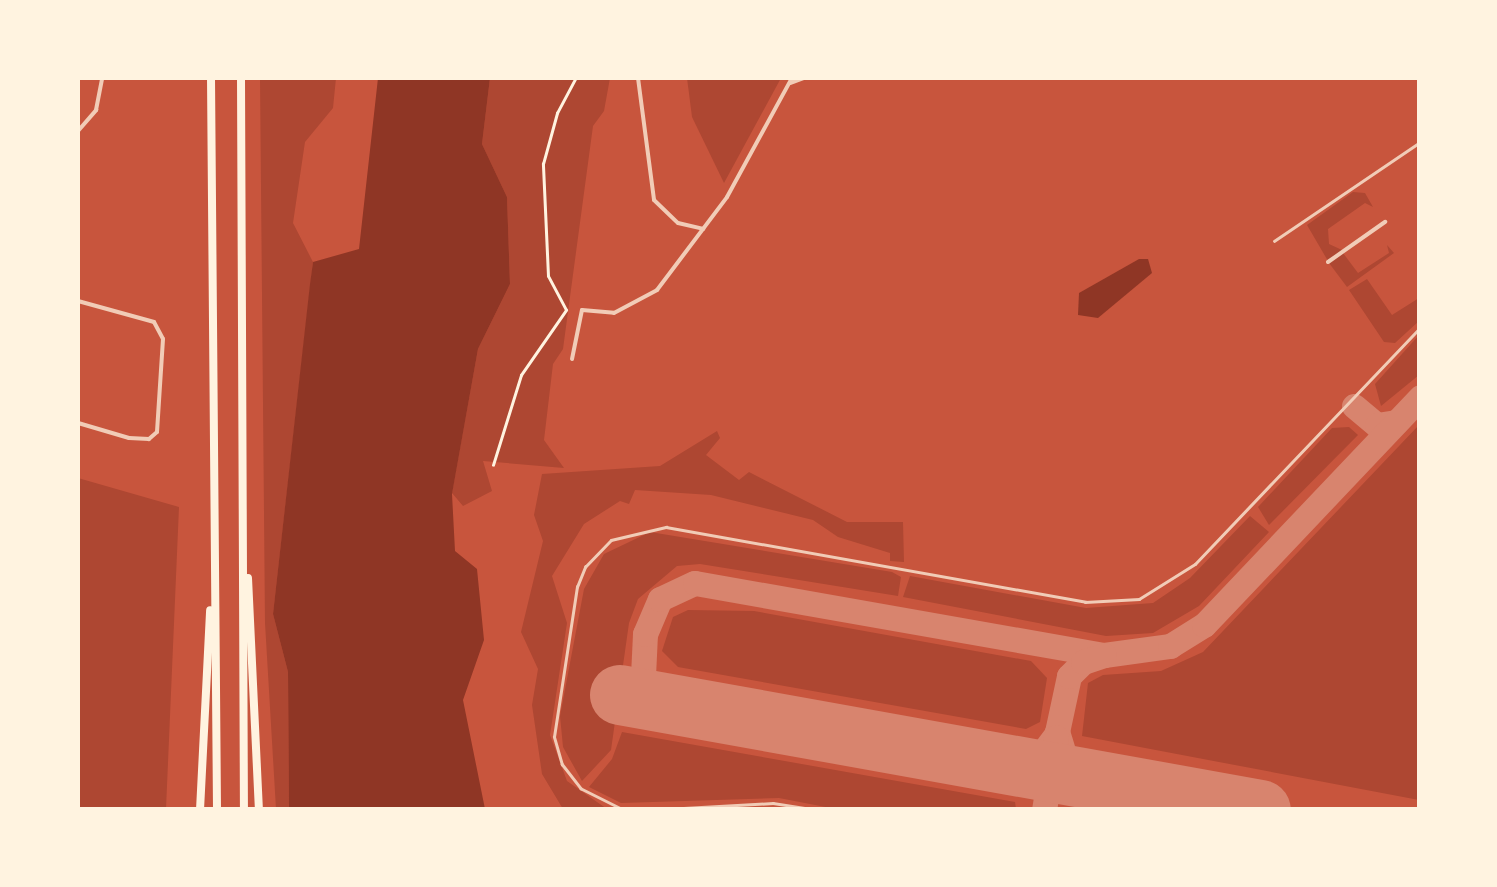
<!DOCTYPE html>
<html>
<head>
<meta charset="utf-8">
<style>
  body { margin:0 }
  #map { position:relative; width:1497px; height:887px; overflow:hidden; background:#c8553d; font-family:Jost,sans-serif }
  div>[style] { position:absolute }
  .green>* { inset:0; background:#ae4732 }
  .water>* { inset:0; background:#8f3625 }
  .taxiway>* { height:25px; margin:-12.5px; padding:0 12.5px; transform-origin:12.5px; border-radius:12.5px; background:#d8846e }
  .runway>* { height:60px; margin:-30px; padding:0 30px; transform-origin:30px; border-radius:30px; background:#d8846e }
  .path>* { height:2.5px; margin:-1.25px; padding:0 1.25px; transform-origin:1.25px; border-radius:1.25px; background:#fff3e0 }
  .service>* { height:2.5px; margin:-1.25px; padding:0 1.25px; transform-origin:1.25px; border-radius:1.25px; background:#f1ccb7 }
  .pedestrian>* { height:4px; margin:-2px; padding:0 2px; transform-origin:2px; border-radius:2px; background:#f1ccb7 }
  .minor>* { height:4px; margin:-2px; padding:0 2px; transform-origin:2px; border-radius:2px; background:#f1ccb7 }
  .motorway>* { height:8px; margin:-4px; padding:0 4px; transform-origin:4px; border-radius:4px; background:#fff3e0 }
  span { translate:-50% -50%; white-space:nowrap; text-align:center; line-height:1.15; -webkit-text-stroke:8px #fff3e0; paint-order:stroke }
  .frame { position:absolute; inset:0; border:80px solid #fff3e0; pointer-events:none }
</style>
</head>
<body>
<div id="map">
  <div class="green">
    <div style="clip-path:polygon(260px 78px,336px 78px,333px 108px,305px 142px,293px 223px,313px 262px,273px 614px,288px 672px,289px 810px,276px 809px,265px 623px)"></div>
    <div style="clip-path:polygon(490px 78px,610px 78px,604px 111px,593px 126px,563px 349px,553px 364px,544px 440px,564px 468px,483px 461px,492px 491px,463px 506px,452px 493px,478px 349px,510px 284px,507px 197px,482px 144px)"></div>
    <div style="clip-path:polygon(687px 78px,781px 78px,724px 183px,692px 117px)"></div>
    <div style="clip-path:polygon(1353px 192px,1365px 193px,1373px 207px,1365px 203px,1328px 229px,1329px 244px,1342px 250px,1328px 261px,1307px 225px)"></div>
    <div style="clip-path:polygon(1387px 245px,1394px 253px,1347px 287px,1329px 263px,1343px 253px,1358px 273px,1389px 253px)"></div>
    <div style="clip-path:polygon(1367px 279px,1392px 315px,1419px 298px,1419px 321px,1395px 343px,1384px 342px,1349px 290px)"></div>
    <div style="clip-path:polygon(1419px 335px,1419px 375px,1381px 406px,1375px 384px)"></div>
    <div style="clip-path:polygon(1419px 425px,1419px 800px,1082px 736px,1088px 683px,1103px 675px,1161px 671px,1203px 652px)"></div>
    <div style="clip-path:polygon(1349px 427px,1358px 435px,1269px 525px,1258px 507px,1332px 428px)"></div>
    <div style="clip-path:polygon(717px 431px,720px 438px,706px 455px,739px 480px,749px 472px,847px 522px,903px 522px,904px 562px,890px 561px,890px 553px,838px 537px,813px 520px,711px 495px,635px 490px,629px 504px,620px 501px,584px 524px,552px 576px,567px 623px,550px 735px,567px 781px,607px 809px,563px 809px,542px 774px,532px 705px,538px 669px,521px 632px,543px 541px,534px 515px,542px 474px,660px 466px)"></div>
    <div style="clip-path:polygon(78px 478px,179px 507px,166px 809px,78px 809px)"></div>
    <div style="clip-path:polygon(1250px 516px,1269px 532px,1199px 606px,1153px 633px,1106px 636px,903px 597px,910px 576px,1086px 608px,1153px 603px,1190px 578px)"></div>
    <div style="clip-path:polygon(650px 532px,892px 572px,901px 577px,898px 596px,700px 564px,677px 566px,638px 599px,629px 623px,611px 750px,582px 781px,563px 747px,560px 716px,584px 589px,604px 554px)"></div>
    <div style="clip-path:polygon(688px 610px,754px 611px,1031px 661px,1047px 678px,1040px 722px,1026px 729px,678px 667px,662px 651px,673px 617px)"></div>
    <div style="clip-path:polygon(622px 732px,1015px 802px,1016px 809px,841px 810px,779px 798px,621px 803px,589px 787px,612px 759px)"></div>
  </div>
  <div class="water">
    <div style="clip-path:polygon(378px 78px,490px 78px,482px 144px,507px 197px,510px 284px,478px 349px,452px 494px,455px 551px,477px 569px,484px 640px,463px 700px,485px 809px,289px 809px,288px 672px,273px 614px,310px 284px,313px 262px,359px 249px)"></div>
    <div style="clip-path:polygon(1139px 259px,1148px 259px,1152px 273px,1098px 318px,1078px 315px,1079px 293px)"></div>
  </div>
  <div class="taxiway">
    <div style="left:1354px;top:406px;width:30px;rotate:40deg"></div>
    <div style="left:1377px;top:425px;width:19px;rotate:-9deg"></div>
    <div style="left:671px;top:703px;width:39px;rotate:-136deg"></div>
    <div style="left:643px;top:676px;width:42px;rotate:-87.3deg"></div>
    <div style="left:645px;top:634px;width:38px;rotate:-67deg"></div>
    <div style="left:660px;top:599px;width:38px;rotate:-25deg"></div>
    <div style="left:695px;top:583px;width:415px;rotate:10deg"></div>
    <div style="left:1104px;top:655px;width:67px;rotate:-7.8deg"></div>
    <div style="left:1170px;top:646px;width:40px;rotate:-32deg"></div>
    <div style="left:1204px;top:625px;width:314px;rotate:-46.5deg"></div>
    <div style="left:1013px;top:765px;width:28px;rotate:-18deg"></div>
    <div style="left:1040px;top:756px;width:25px;rotate:-53deg"></div>
    <div style="left:1093px;top:779px;width:30px;rotate:-150deg"></div>
    <div style="left:1067px;top:764px;width:34px;rotate:-107deg"></div>
    <div style="left:1057px;top:732px;width:57px;rotate:-77.9deg"></div>
    <div style="left:1069px;top:676px;width:20px;rotate:-45deg"></div>
    <div style="left:1083px;top:662px;width:22px;rotate:-18deg"></div>
    <div style="left:1044px;top:810px;width:74px;rotate:-80.7deg"></div>
  </div>
  <div class="runway">
    <div style="left:620px;top:695px;width:651px;rotate:10.17deg"></div>
  </div>
  <div class="path">
    <div style="left:493px;top:465px;width:94px;rotate:-72.7deg"></div>
    <div style="left:521px;top:375px;width:79px;rotate:-55.3deg"></div>
    <div style="left:566px;top:310px;width:38px;rotate:-118deg"></div>
    <div style="left:548px;top:276px;width:112px;rotate:-92.6deg"></div>
    <div style="left:543px;top:164px;width:53px;rotate:-74.6deg"></div>
    <div style="left:557px;top:113px;width:40px;rotate:-62deg"></div>
  </div>
  <div class="service">
    <div style="left:1274px;top:241px;width:176px;rotate:-34.1deg"></div>
    <div style="left:623px;top:810px;width:47px;rotate:-153.4deg"></div>
    <div style="left:581px;top:789px;width:31px;rotate:-128deg"></div>
    <div style="left:562px;top:765px;width:29px;rotate:-106deg"></div>
    <div style="left:554px;top:737px;width:152px;rotate:-81.3deg"></div>
    <div style="left:577px;top:587px;width:22px;rotate:-68deg"></div>
    <div style="left:585px;top:567px;width:37px;rotate:-46deg"></div>
    <div style="left:611px;top:540px;width:57px;rotate:-13.3deg"></div>
    <div style="left:666px;top:527px;width:426px;rotate:10.1deg"></div>
    <div style="left:1085px;top:602px;width:54px;rotate:-3.2deg"></div>
    <div style="left:1139px;top:599px;width:66px;rotate:-32deg"></div>
    <div style="left:1195px;top:564px;width:326px;rotate:-46.4deg"></div>
    <div style="left:648px;top:810px;width:125px;rotate:-3.2deg"></div>
    <div style="left:773px;top:803px;width:46px;rotate:8.8deg"></div>
  </div>
  <div class="pedestrian">
    <div style="left:1328px;top:262px;width:70px;rotate:-35.1deg"></div>
  </div>
  <div class="minor">
    <div style="left:638px;top:78px;width:123px;rotate:82.5deg"></div>
    <div style="left:654px;top:200px;width:33px;rotate:44deg"></div>
    <div style="left:678px;top:223px;width:26px;rotate:13deg"></div>
    <div style="left:790px;top:83px;width:15px;rotate:-20deg"></div>
    <div style="left:78px;top:131px;width:28px;rotate:-49deg"></div>
    <div style="left:96px;top:110px;width:33px;rotate:-79deg"></div>
    <div style="left:78px;top:301px;width:79px;rotate:15.4deg"></div>
    <div style="left:154px;top:322px;width:19px;rotate:62deg"></div>
    <div style="left:163px;top:339px;width:93px;rotate:93.7deg"></div>
    <div style="left:157px;top:432px;width:11px;rotate:139deg"></div>
    <div style="left:149px;top:439px;width:20px;rotate:-177deg"></div>
    <div style="left:129px;top:438px;width:53px;rotate:-163.6deg"></div>
    <div style="left:572px;top:359px;width:50px;rotate:-78.5deg"></div>
    <div style="left:582px;top:310px;width:32px;rotate:5deg"></div>
    <div style="left:614px;top:313px;width:49px;rotate:-28.1deg"></div>
    <div style="left:657px;top:290px;width:116px;rotate:-53deg"></div>
    <div style="left:727px;top:197px;width:136px;rotate:-61.4deg"></div>
  </div>
  <div class="motorway">
    <div style="left:211px;top:78px;width:732px;rotate:89.53deg"></div>
    <div style="left:241px;top:78px;width:732px;rotate:89.77deg"></div>
    <div style="left:248px;top:578px;width:232px;rotate:87.3deg"></div>
    <div style="left:200px;top:810px;width:200px;rotate:-87.1deg"></div>
  </div>
  <div class="frame"></div>
</div>
</body>
</html>
